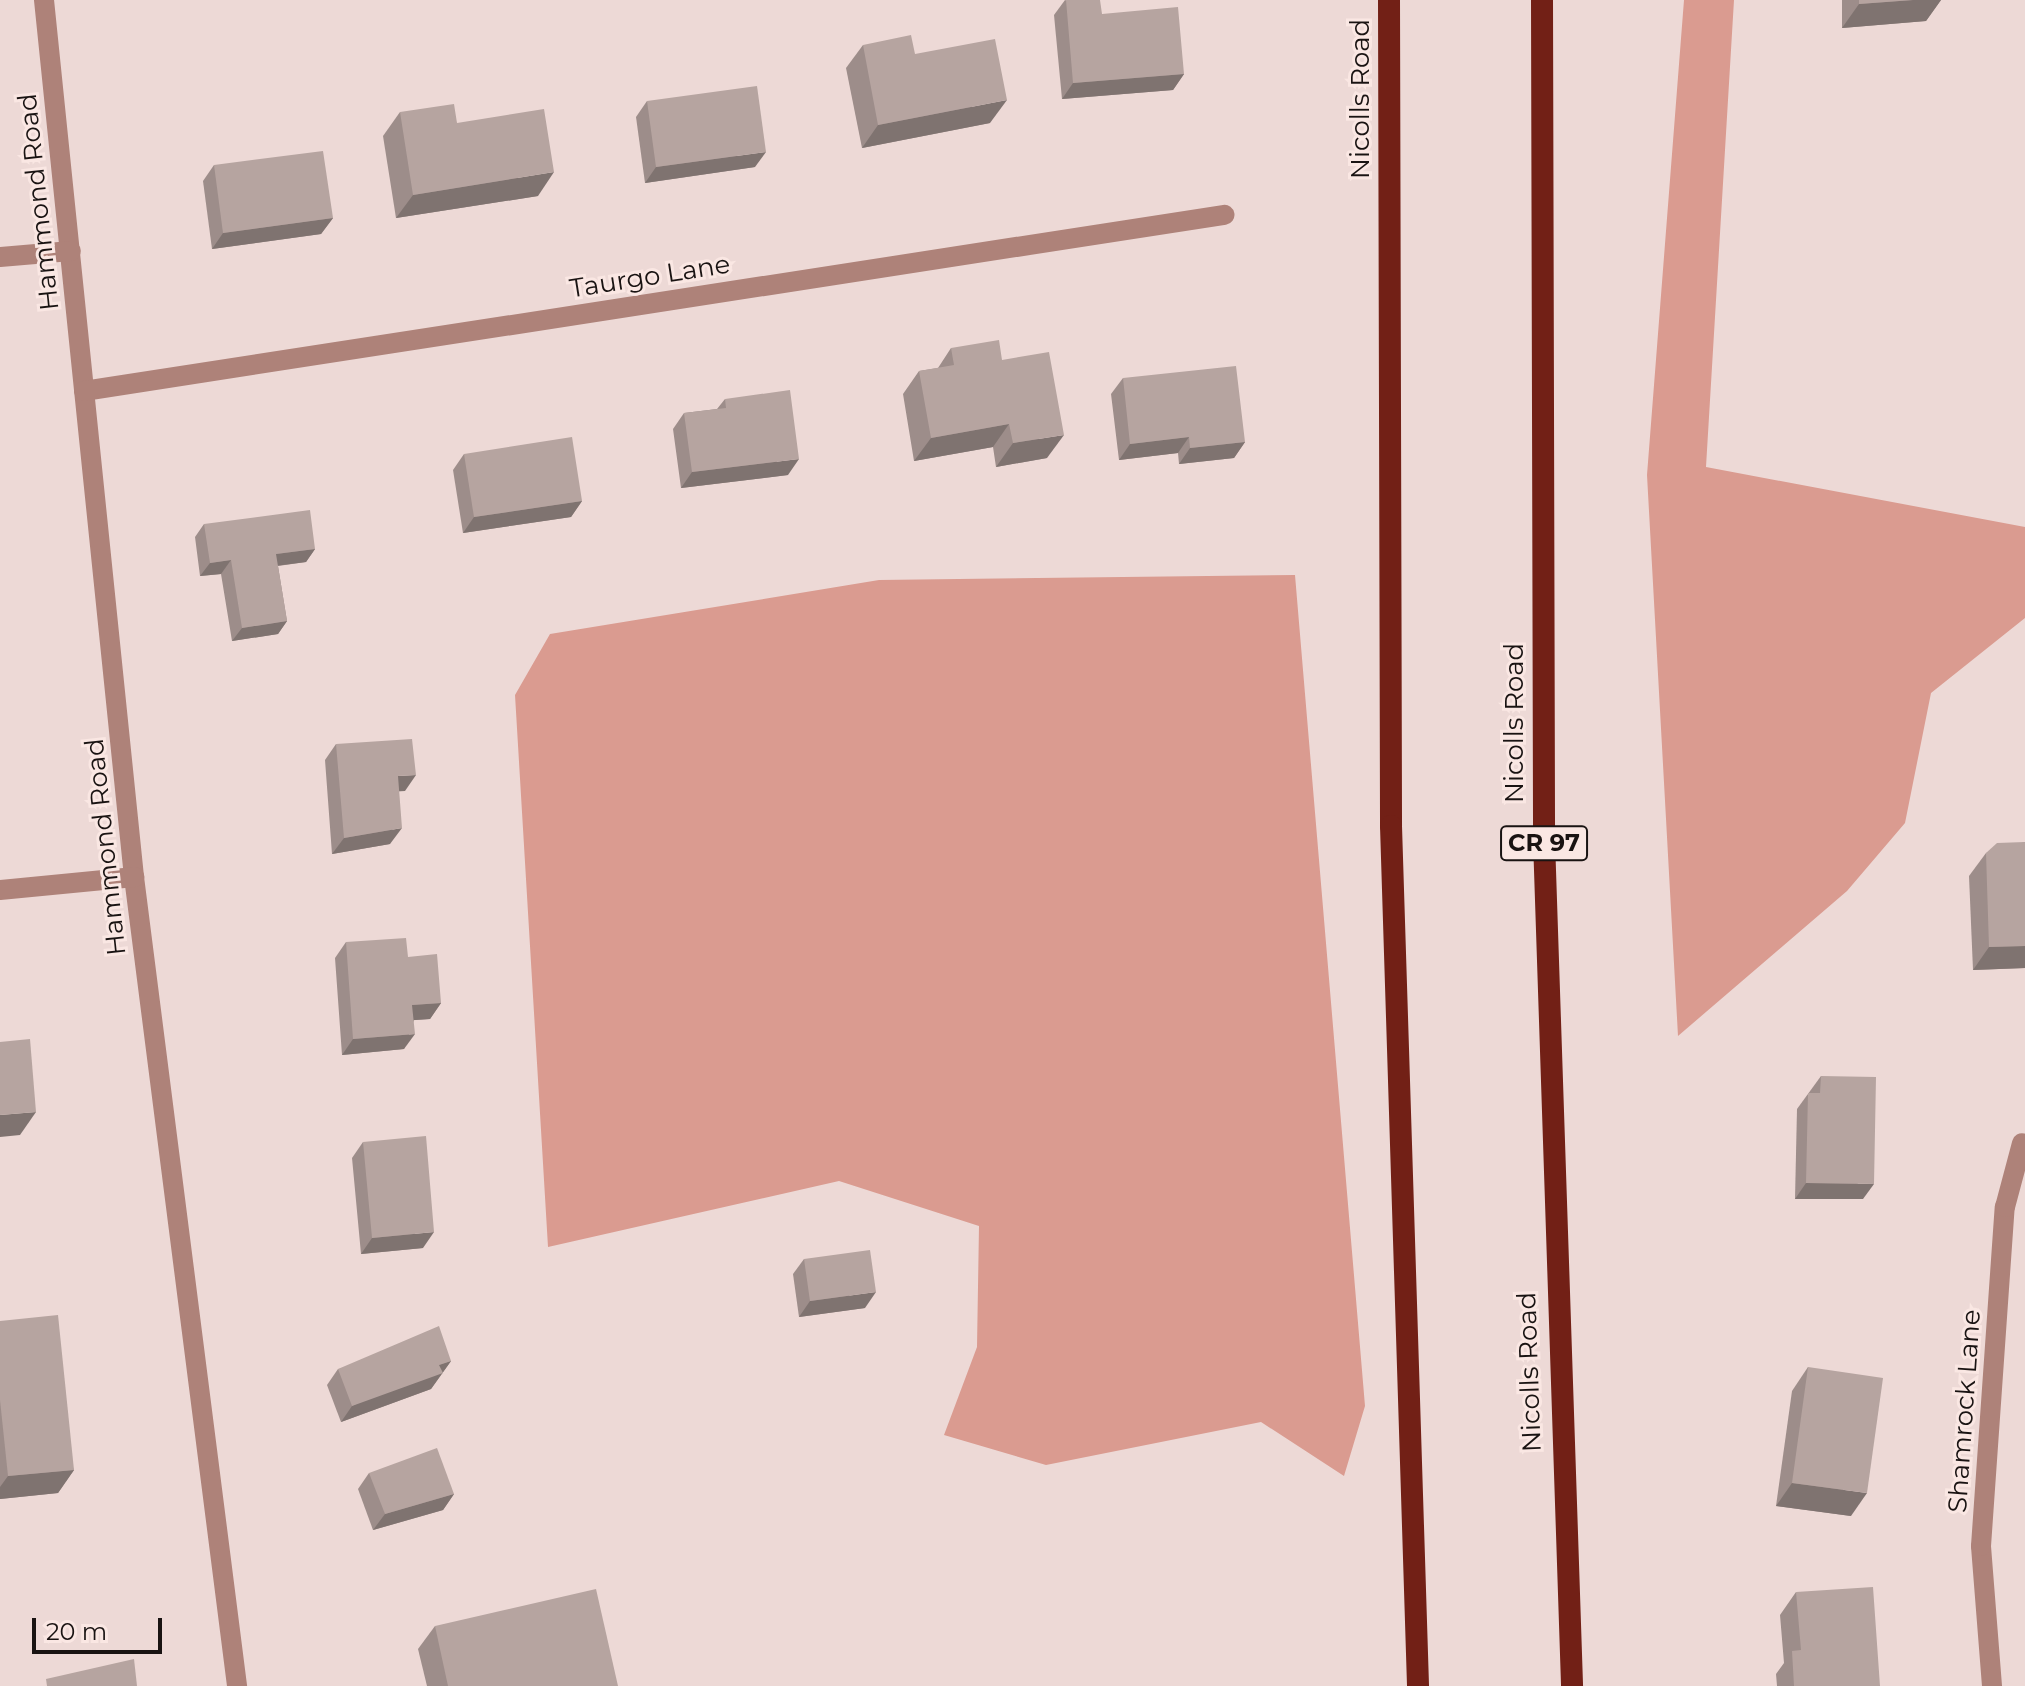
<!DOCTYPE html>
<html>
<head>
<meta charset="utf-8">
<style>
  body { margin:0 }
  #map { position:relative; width:2025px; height:1686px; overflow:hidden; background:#edd9d6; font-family:Montserrat,sans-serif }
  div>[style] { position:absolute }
  .green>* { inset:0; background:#da9b90 }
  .minor>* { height:20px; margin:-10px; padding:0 10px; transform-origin:10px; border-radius:10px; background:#ae8279 }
  .trunk>* { height:22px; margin:-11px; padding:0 11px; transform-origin:11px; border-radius:11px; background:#722016 }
  .wall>* { inset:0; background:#9d8d8a }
  .shaded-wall>* { inset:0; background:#7f7370 }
  .building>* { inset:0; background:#b6a4a0 }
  span { translate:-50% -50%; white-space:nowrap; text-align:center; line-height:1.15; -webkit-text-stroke:6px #fae7e3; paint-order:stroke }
  .shield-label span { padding:2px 6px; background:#fae7e3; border:2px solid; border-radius:6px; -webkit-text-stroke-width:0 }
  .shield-label { font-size:24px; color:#191312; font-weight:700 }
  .street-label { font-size:26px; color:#191312 }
  .scale { position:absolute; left:32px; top:1618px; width:130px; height:36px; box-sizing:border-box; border:4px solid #191312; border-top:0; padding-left:10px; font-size:24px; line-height:28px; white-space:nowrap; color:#191312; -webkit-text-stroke:6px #fae7e3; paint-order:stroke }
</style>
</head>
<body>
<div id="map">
  <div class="green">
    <div style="clip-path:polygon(1684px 0,1734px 0,1706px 467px,2025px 527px,2025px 618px,1931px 693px,1905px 823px,1847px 891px,1678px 1036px,1647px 475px)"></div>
    <div style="clip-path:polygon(1295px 575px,1365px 1406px,1344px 1476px,1261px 1422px,1046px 1465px,944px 1435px,977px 1347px,979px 1226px,839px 1181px,548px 1247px,515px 695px,550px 634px,879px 580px)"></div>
  </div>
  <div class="minor">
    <div style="left:44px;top:0;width:882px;rotate:84.14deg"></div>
    <div style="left:134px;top:877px;width:816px;rotate:82.74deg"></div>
    <div style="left:0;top:257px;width:71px;rotate:-4.8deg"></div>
    <div style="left:84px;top:391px;width:1154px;rotate:-8.78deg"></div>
    <div style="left:0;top:890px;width:135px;rotate:-5.5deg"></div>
    <div style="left:1992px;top:1686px;width:140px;rotate:-94.5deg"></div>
    <div style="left:1981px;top:1546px;width:340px;rotate:-86deg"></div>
    <div style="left:2005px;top:1207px;width:66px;rotate:-75.1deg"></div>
  </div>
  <div class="trunk">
    <div style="left:1389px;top:0;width:826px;rotate:89.86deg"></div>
    <div style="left:1391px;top:826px;width:860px;rotate:88.2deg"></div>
    <div style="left:1542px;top:0;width:840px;rotate:89.86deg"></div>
    <div style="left:1544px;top:840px;width:846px;rotate:88.1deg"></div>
  </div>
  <div class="wall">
    <div style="clip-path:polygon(1065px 0,1102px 14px,1184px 74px,1173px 90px,1062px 99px,1054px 15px)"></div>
    <div style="clip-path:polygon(1842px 0,1941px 0,1926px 21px,1842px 28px)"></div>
    <div style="clip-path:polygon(863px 45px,915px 54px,990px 123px,862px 148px,846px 68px)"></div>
    <div style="clip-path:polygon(647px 101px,755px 167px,645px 183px,636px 117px)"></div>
    <div style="clip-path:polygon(400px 112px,457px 123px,538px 196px,396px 218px,383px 136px)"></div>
    <div style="clip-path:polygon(214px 165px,333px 218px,321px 234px,212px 249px,203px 181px)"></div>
    <div style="clip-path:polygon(951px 348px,1002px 360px,1047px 458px,996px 467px,993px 447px,914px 461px,903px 394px,919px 371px,938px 368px)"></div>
    <div style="clip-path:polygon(1123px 378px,1245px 442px,1234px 458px,1179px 464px,1178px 453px,1119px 460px,1111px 394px)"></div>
    <div style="clip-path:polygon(725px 399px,788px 475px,681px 488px,673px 429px,684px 413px,717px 409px)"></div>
    <div style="clip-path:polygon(464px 454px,582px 501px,571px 517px,463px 533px,453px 470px)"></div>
    <div style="clip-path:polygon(204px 524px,315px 549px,306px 562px,278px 566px,287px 621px,278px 634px,232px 641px,221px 574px,200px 576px,195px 537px)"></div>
    <div style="clip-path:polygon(336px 744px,405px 791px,399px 791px,390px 844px,332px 854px,325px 760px)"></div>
    <div style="clip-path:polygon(2025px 842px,2025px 968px,1973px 970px,1969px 876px,1986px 853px)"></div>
    <div style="clip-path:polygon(346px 942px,408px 957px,441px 1003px,430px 1019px,414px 1020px,404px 1049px,342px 1055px,335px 958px)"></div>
    <div style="clip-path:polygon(1821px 1076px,1863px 1199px,1795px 1199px,1797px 1109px)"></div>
    <div style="clip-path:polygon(363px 1142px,423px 1248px,361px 1254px,352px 1158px)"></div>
    <div style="clip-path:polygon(804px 1259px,865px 1308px,799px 1317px,793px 1274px)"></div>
    <div style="clip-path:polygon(0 1321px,74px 1470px,58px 1493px,0 1499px)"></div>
    <div style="clip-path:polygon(451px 1361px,431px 1389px,341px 1422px,327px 1385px,338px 1369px)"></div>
    <div style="clip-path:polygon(1808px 1367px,1851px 1516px,1776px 1506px,1792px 1391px)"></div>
    <div style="clip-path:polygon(369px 1473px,454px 1494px,443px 1510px,373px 1530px,358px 1489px)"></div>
    <div style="clip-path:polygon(1796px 1592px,1880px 1686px,1777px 1686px,1776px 1674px,1784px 1663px,1780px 1615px)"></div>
    <div style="clip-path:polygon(435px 1626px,618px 1686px,427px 1686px,418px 1649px)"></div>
  </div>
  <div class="shaded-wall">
    <div style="clip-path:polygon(1913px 0,1941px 0,1926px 21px,1842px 28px,1859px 4px)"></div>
    <div style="clip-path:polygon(1184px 74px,1173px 90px,1062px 99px,1073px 83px)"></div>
    <div style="clip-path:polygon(1007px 100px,990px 123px,862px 148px,878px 125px)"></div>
    <div style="clip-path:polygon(766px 152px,755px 167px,645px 183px,656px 167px)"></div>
    <div style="clip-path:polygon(554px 172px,538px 196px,396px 218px,413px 195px)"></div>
    <div style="clip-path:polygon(333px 218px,321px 234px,212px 249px,223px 233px)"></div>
    <div style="clip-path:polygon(1009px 424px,993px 447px,914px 461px,931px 438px)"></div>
    <div style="clip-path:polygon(1064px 435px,1047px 458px,996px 467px,1013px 443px)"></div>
    <div style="clip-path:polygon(1189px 437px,1178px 453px,1119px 460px,1130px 444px)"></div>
    <div style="clip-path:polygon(1245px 442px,1234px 458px,1179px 464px,1190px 448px)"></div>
    <div style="clip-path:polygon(799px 459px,788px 475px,681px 488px,692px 472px)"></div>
    <div style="clip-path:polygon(582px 501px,571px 517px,463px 533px,474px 517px)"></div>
    <div style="clip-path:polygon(315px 549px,306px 562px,267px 567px,276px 554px)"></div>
    <div style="clip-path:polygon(231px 560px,221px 574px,200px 576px,210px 563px)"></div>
    <div style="clip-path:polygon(287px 621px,278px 634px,232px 641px,242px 628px)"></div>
    <div style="clip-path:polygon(416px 775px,405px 791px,387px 792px,398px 776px)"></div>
    <div style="clip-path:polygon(402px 828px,390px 844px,332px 854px,344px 838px)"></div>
    <div style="clip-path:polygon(2025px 946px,2025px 968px,1973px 970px,1989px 947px)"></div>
    <div style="clip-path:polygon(441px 1003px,430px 1019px,401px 1021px,412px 1005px)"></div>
    <div style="clip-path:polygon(415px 1034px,404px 1049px,342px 1055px,353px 1039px)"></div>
    <div style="clip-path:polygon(36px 1112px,20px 1135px,0 1137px,0 1115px)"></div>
    <div style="clip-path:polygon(1806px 1183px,1874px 1184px,1863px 1199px,1795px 1199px)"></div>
    <div style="clip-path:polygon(434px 1232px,423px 1248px,361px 1254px,372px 1238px)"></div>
    <div style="clip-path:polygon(876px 1292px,865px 1308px,799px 1317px,810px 1301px)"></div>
    <div style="clip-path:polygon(451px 1361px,431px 1389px,341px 1422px,352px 1406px,439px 1365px)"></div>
    <div style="clip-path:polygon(74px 1470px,58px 1493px,0 1499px,0 1487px,8px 1476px)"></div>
    <div style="clip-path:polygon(1792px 1483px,1867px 1493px,1851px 1516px,1776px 1506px)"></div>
    <div style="clip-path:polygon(454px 1494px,443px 1510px,373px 1530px,385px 1514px)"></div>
  </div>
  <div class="building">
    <div style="clip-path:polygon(1066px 0,1100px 0,1102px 14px,1178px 7px,1184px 74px,1073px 83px)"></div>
    <div style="clip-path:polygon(1859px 0,1913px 0,1859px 4px)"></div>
    <div style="clip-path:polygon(911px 35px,915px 54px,995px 39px,1007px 100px,878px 125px,863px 45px)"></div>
    <div style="clip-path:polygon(757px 86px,766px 152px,656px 167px,647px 101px)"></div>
    <div style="clip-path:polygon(454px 104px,457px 123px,544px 109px,554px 172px,413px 195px,400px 112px)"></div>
    <div style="clip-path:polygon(323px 151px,333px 218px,223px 233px,214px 165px)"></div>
    <div style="clip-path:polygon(999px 340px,1002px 360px,1049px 352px,1064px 435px,1013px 443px,1009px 424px,931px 438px,919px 371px,954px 365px,951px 348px)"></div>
    <div style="clip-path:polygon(1236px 366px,1245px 442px,1190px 448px,1189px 437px,1130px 444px,1123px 378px)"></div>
    <div style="clip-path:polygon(790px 390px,799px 459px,692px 472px,684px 413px,726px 408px,725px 399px)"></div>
    <div style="clip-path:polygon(572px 437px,582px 501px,474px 517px,464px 454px)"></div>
    <div style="clip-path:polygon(310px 510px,315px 549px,276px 554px,287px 621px,242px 628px,231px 560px,210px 563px,204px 524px)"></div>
    <div style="clip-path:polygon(412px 739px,416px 775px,398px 776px,402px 828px,344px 838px,336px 744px)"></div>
    <div style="clip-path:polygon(2025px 842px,2025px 946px,1989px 947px,1986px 853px,1997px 843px)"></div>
    <div style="clip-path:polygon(406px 938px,408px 957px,437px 954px,441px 1003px,412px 1005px,415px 1034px,353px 1039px,346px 942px)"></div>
    <div style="clip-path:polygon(30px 1039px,36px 1112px,0 1115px,0 1042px)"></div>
    <div style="clip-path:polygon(1821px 1076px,1876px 1077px,1874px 1184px,1806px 1183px,1808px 1093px,1820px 1093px)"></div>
    <div style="clip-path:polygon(426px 1136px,434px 1232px,372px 1238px,363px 1142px)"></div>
    <div style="clip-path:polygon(870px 1250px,876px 1292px,810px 1301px,804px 1259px)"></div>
    <div style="clip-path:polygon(58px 1315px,74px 1470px,8px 1476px,0 1400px,0 1321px)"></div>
    <div style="clip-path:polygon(439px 1326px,451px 1361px,439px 1365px,443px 1373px,352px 1406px,338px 1369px)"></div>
    <div style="clip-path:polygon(1808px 1367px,1883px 1378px,1867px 1493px,1792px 1483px)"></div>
    <div style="clip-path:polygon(437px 1448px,454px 1494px,385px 1514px,369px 1473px)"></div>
    <div style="clip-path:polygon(1873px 1587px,1880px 1686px,1794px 1686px,1792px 1651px,1801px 1650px,1796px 1592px)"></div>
    <div style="clip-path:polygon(596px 1589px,618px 1686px,448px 1686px,435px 1626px)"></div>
    <div style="clip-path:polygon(134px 1659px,137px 1686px,47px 1686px,46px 1679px)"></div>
  </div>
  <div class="shield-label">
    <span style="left:1544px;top:843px">CR 97</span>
  </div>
  <div class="street-label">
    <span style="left:1361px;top:99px;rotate:-90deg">Nicolls Road</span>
    <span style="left:39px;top:202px;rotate:-96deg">Hammond Road</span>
    <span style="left:650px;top:277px;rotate:-9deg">Taurgo Lane</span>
    <span style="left:1515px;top:723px;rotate:-90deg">Nicolls Road</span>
    <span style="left:106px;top:847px;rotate:-96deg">Hammond Road</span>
    <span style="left:1530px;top:1372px;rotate:-92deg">Nicolls Road</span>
    <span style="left:1965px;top:1411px;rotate:-86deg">Shamrock Lane</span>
  </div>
  <div class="scale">20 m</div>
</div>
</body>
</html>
